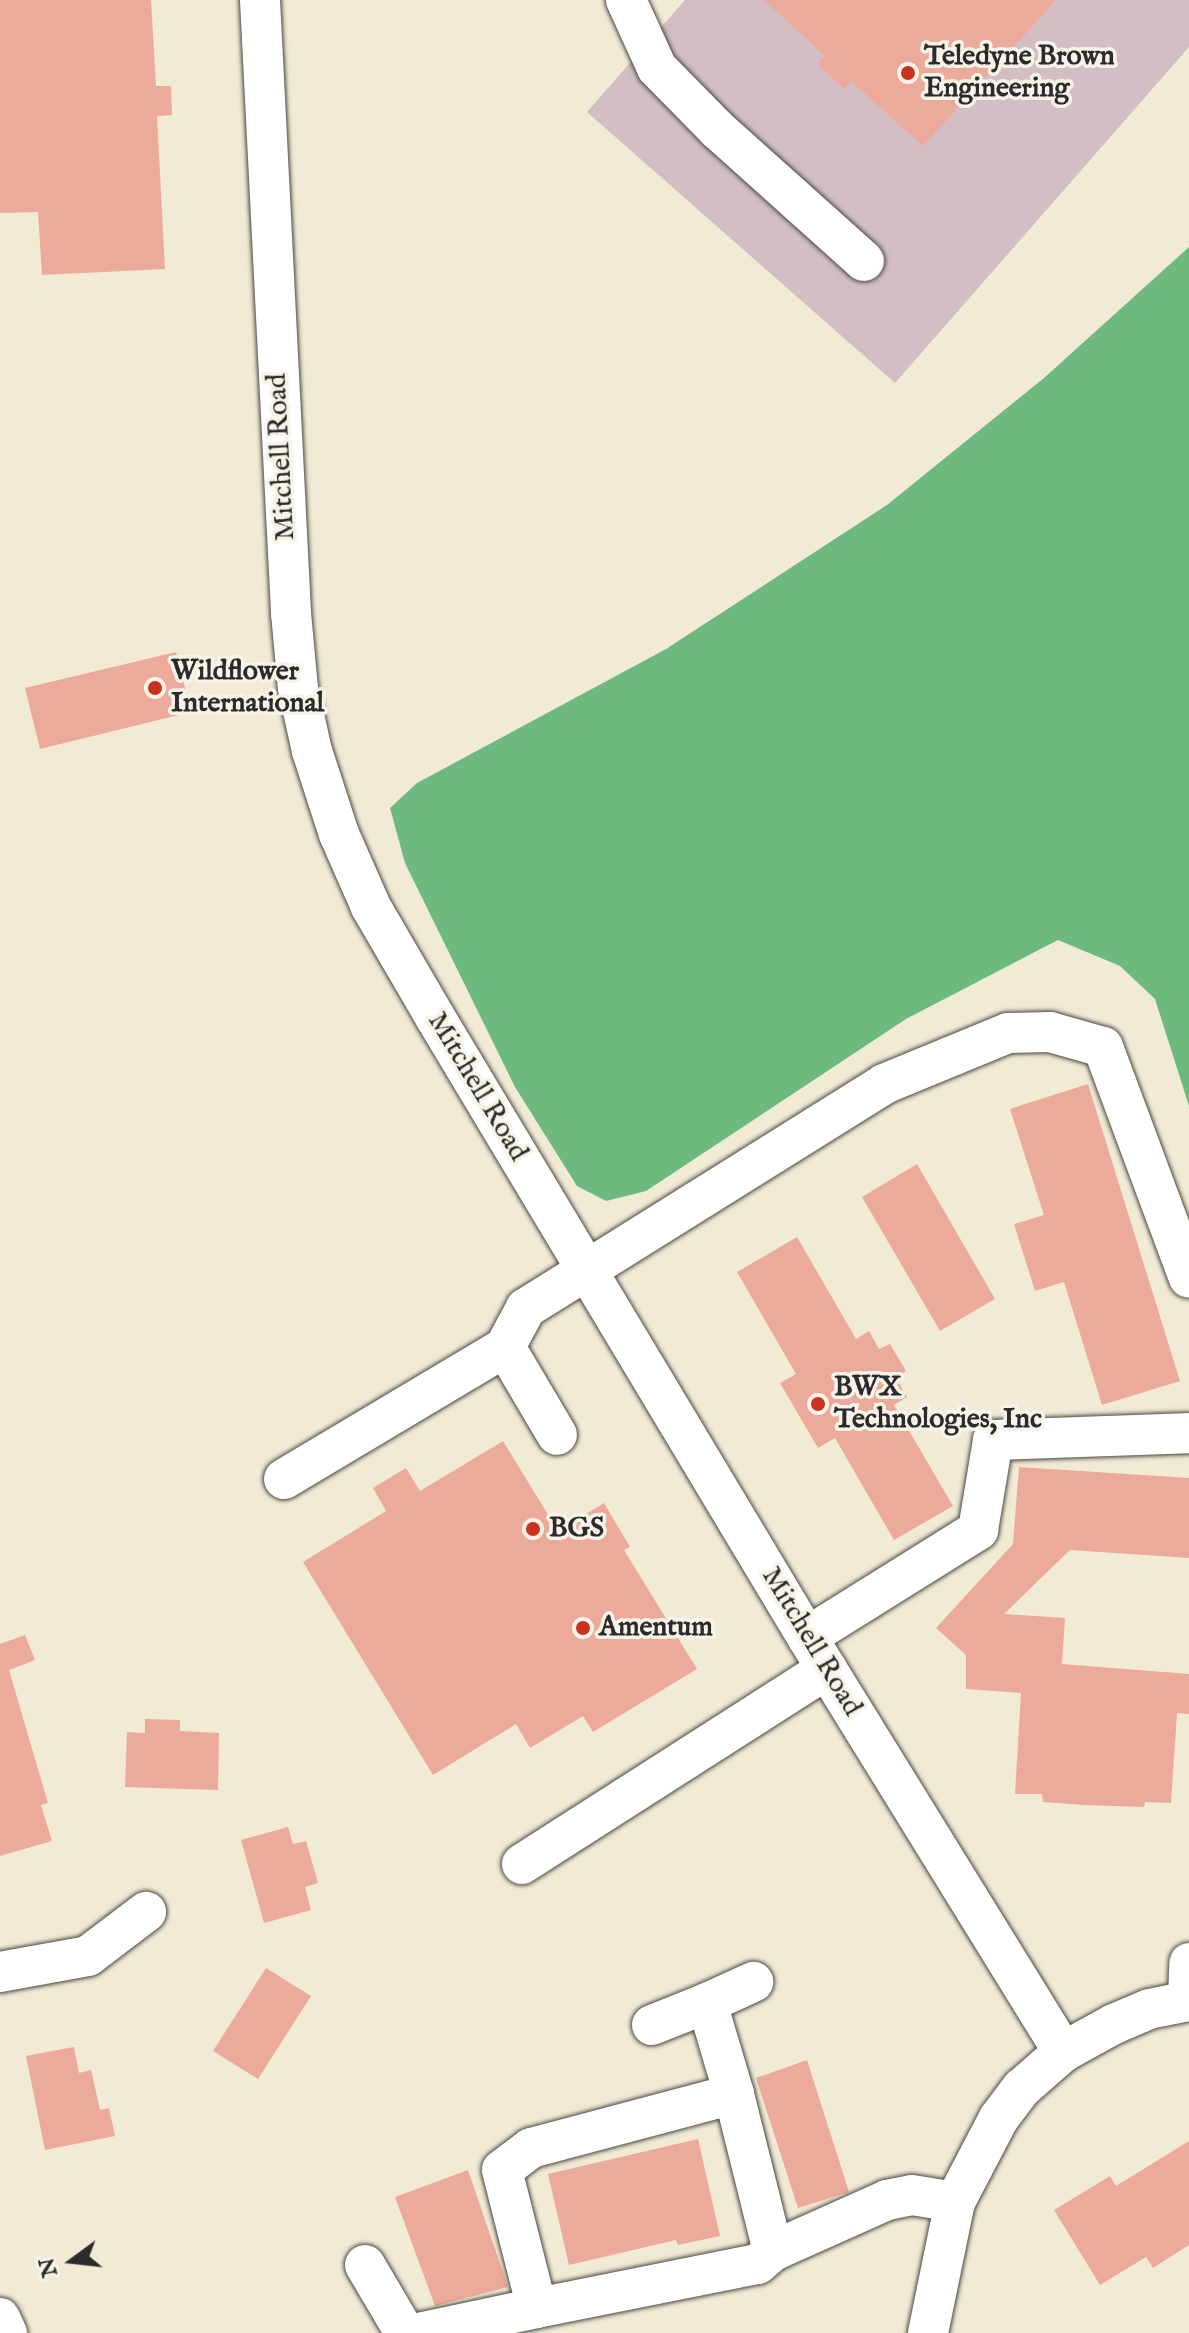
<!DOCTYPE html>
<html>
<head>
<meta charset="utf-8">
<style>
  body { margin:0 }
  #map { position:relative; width:1189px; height:2333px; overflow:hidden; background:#f1ead4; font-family:"IM FELL English",serif }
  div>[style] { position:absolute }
  .industrial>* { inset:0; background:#d2bec3 }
  .forest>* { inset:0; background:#6eb980 }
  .building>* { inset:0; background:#ecaa9b }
  .roads { filter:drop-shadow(0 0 2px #494844) drop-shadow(0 0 2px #494844) }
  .minor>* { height:40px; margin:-20px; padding:0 20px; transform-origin:20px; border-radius:20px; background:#fff }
  .dots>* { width:22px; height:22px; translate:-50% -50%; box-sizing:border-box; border:4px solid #f7f3e8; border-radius:50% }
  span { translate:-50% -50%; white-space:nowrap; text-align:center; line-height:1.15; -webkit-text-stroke:7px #f7f3e8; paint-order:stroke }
  .poi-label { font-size:28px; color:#2b2b2b; font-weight:700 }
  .left { translate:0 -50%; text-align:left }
  .street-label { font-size:28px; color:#2b2b2b }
  .north { position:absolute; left:32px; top:2221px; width:80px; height:80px; -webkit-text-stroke:6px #f7f3e8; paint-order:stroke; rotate:255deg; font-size:22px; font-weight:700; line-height:32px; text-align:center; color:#2b2b2b }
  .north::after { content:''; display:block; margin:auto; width:28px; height:36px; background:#2b2b2b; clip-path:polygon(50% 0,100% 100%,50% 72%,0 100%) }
</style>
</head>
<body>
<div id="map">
  <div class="industrial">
    <div style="clip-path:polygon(685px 0,1189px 0,1189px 47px,895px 383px,587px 112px)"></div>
  </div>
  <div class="forest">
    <div style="clip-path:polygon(1189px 247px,1189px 1106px,1155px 999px,1120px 966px,1058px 940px,906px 1019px,646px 1191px,606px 1201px,577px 1186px,515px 1087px,405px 863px,390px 808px,417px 783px,666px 649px,887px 505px,1044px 378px)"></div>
  </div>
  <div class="building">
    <div style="clip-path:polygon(0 0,151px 0,156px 86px,171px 86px,172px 115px,157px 116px,165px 269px,42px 275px,38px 212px,0 213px)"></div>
    <div style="clip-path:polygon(764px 0,1056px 0,923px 146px,851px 81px,844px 89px,817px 64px,825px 56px)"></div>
    <div style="clip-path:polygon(176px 652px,191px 712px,40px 749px,25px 688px)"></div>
    <div style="clip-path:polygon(1088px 1084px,1180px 1381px,1102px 1405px,1064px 1282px,1035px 1291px,1014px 1224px,1044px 1215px,1010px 1109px)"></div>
    <div style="clip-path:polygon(917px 1164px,995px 1299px,940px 1331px,862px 1197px)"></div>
    <div style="clip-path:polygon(797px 1237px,856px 1339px,869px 1331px,879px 1349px,890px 1344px,906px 1371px,896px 1378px,907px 1397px,894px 1405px,953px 1506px,894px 1540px,835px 1438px,818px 1448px,780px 1383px,796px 1374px,737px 1272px)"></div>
    <div style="clip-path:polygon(503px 1441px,558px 1531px,604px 1503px,630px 1547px,624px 1550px,697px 1669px,593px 1732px,583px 1716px,530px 1748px,516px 1724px,433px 1775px,303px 1562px,386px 1511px,373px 1488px,406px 1468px,420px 1491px)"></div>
    <div style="clip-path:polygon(1019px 1467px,1189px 1478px,1189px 1558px,1070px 1550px,1004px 1614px,1065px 1618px,1062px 1664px,1189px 1674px,1189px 1714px,1177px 1713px,1171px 1803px,1145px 1802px,1144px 1807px,1084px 1805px,1043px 1802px,1042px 1794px,1015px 1794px,1021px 1693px,966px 1689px,966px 1655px,936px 1628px,1013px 1544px)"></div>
    <div style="clip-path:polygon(25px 1635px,35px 1660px,9px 1670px,48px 1803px,41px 1805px,52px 1841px,0 1856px,0 1644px)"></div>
    <div style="clip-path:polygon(145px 1719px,180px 1720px,180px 1731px,219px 1733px,218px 1790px,125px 1787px,127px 1732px,145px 1733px)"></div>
    <div style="clip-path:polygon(288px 1827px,293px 1844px,306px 1841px,318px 1883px,305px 1887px,311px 1910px,264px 1923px,241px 1840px)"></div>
    <div style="clip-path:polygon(266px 1968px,311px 1996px,258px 2079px,213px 2051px)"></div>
    <div style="clip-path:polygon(74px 2047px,79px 2073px,91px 2070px,100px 2110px,109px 2108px,115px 2136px,45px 2150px,26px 2056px)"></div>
    <div style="clip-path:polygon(807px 2060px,849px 2192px,798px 2208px,756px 2078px)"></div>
    <div style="clip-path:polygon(698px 2139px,720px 2236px,678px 2245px,676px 2240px,569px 2265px,548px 2174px)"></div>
    <div style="clip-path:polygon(1189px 2141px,1189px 2245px,1153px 2268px,1146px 2257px,1100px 2285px,1054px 2210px,1110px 2176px,1116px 2186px)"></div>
    <div style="clip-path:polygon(468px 2170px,508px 2287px,435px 2306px,395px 2197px)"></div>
  </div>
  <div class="roads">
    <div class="minor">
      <div style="left:260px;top:0;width:614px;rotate:87.1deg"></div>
      <div style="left:291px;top:613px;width:75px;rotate:84.7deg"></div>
      <div style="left:298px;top:688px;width:65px;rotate:77.5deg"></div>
      <div style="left:312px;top:751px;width:87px;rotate:72deg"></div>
      <div style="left:339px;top:834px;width:80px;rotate:66.3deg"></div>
      <div style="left:371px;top:907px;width:127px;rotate:59.8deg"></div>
      <div style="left:435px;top:1017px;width:723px;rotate:59.04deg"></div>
      <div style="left:807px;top:1637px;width:488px;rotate:58.3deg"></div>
      <div style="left:626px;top:0;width:75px;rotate:65.5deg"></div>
      <div style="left:657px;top:68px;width:87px;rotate:45.5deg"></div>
      <div style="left:718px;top:130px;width:196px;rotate:41.9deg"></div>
      <div style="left:505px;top:1347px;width:102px;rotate:59.4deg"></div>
      <div style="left:284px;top:1479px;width:257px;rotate:-30.8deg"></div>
      <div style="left:505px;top:1347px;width:44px;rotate:-61.7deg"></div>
      <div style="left:526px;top:1308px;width:422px;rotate:-32deg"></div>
      <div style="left:884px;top:1084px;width:134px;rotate:-22.4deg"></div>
      <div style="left:1008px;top:1033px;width:42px;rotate:-1.4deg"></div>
      <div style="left:1050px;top:1032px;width:55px;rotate:15.8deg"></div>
      <div style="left:1103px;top:1047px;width:246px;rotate:69.6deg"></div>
      <div style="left:807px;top:1637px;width:202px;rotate:-32deg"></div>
      <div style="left:978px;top:1530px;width:91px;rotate:-80.5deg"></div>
      <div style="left:993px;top:1440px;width:196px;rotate:-2deg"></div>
      <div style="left:522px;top:1864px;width:362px;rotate:-32.6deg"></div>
      <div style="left:0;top:1972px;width:89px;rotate:-10.3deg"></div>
      <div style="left:88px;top:1956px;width:73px;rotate:-37.2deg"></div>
      <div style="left:1188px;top:2001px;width:38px;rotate:-88deg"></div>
      <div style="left:652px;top:2025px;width:59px;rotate:-21.8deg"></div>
      <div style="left:734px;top:2094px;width:95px;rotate:-106.5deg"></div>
      <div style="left:707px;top:2003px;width:51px;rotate:-24.5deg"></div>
      <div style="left:773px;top:2251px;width:162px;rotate:-104deg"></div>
      <div style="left:734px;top:2094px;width:210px;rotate:165.1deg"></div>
      <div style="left:531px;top:2148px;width:36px;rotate:143deg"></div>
      <div style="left:502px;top:2170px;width:142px;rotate:75.8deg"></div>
      <div style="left:537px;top:2308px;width:225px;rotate:-11.3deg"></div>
      <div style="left:758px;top:2264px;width:20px;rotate:-41deg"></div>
      <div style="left:773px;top:2251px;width:125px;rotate:-24.1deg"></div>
      <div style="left:887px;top:2200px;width:25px;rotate:-11deg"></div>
      <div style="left:912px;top:2195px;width:44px;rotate:9.2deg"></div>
      <div style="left:365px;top:2265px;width:79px;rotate:59.5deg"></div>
      <div style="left:0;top:2318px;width:17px;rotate:65deg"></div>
      <div style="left:418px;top:2333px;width:122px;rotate:-11.9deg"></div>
      <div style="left:928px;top:2333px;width:134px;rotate:-78.4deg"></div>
      <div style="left:955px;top:2202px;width:95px;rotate:-62.4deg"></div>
      <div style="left:999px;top:2118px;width:38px;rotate:-53deg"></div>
      <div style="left:1022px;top:2088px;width:55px;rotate:-41.3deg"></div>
      <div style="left:1063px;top:2052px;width:58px;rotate:-28.8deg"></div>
      <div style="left:1114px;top:2024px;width:38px;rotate:-23deg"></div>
      <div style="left:1149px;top:2009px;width:41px;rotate:-11.3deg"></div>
    </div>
  </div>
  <div class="dots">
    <div style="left:908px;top:73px;background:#c8321e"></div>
    <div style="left:155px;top:688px;background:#c8321e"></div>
    <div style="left:818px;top:1404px;background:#c8321e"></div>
    <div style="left:533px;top:1529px;background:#c8321e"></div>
    <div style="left:583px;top:1628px;background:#c8321e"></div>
  </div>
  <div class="poi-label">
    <span class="left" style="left:924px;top:73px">Teledyne Brown<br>Engineering</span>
    <span class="left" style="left:171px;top:688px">Wildflower<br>International</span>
    <span class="left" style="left:834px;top:1404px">BWX<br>Technologies, Inc</span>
    <span class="left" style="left:549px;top:1529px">BGS</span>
    <span class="left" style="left:599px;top:1628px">Amentum</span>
  </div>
  <div class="street-label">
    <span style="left:282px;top:457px;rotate:-93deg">Mitchell Road</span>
    <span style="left:477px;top:1087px;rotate:59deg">Mitchell Road</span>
    <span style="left:811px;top:1642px;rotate:59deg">Mitchell Road</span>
  </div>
  <div class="north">N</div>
</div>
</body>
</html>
